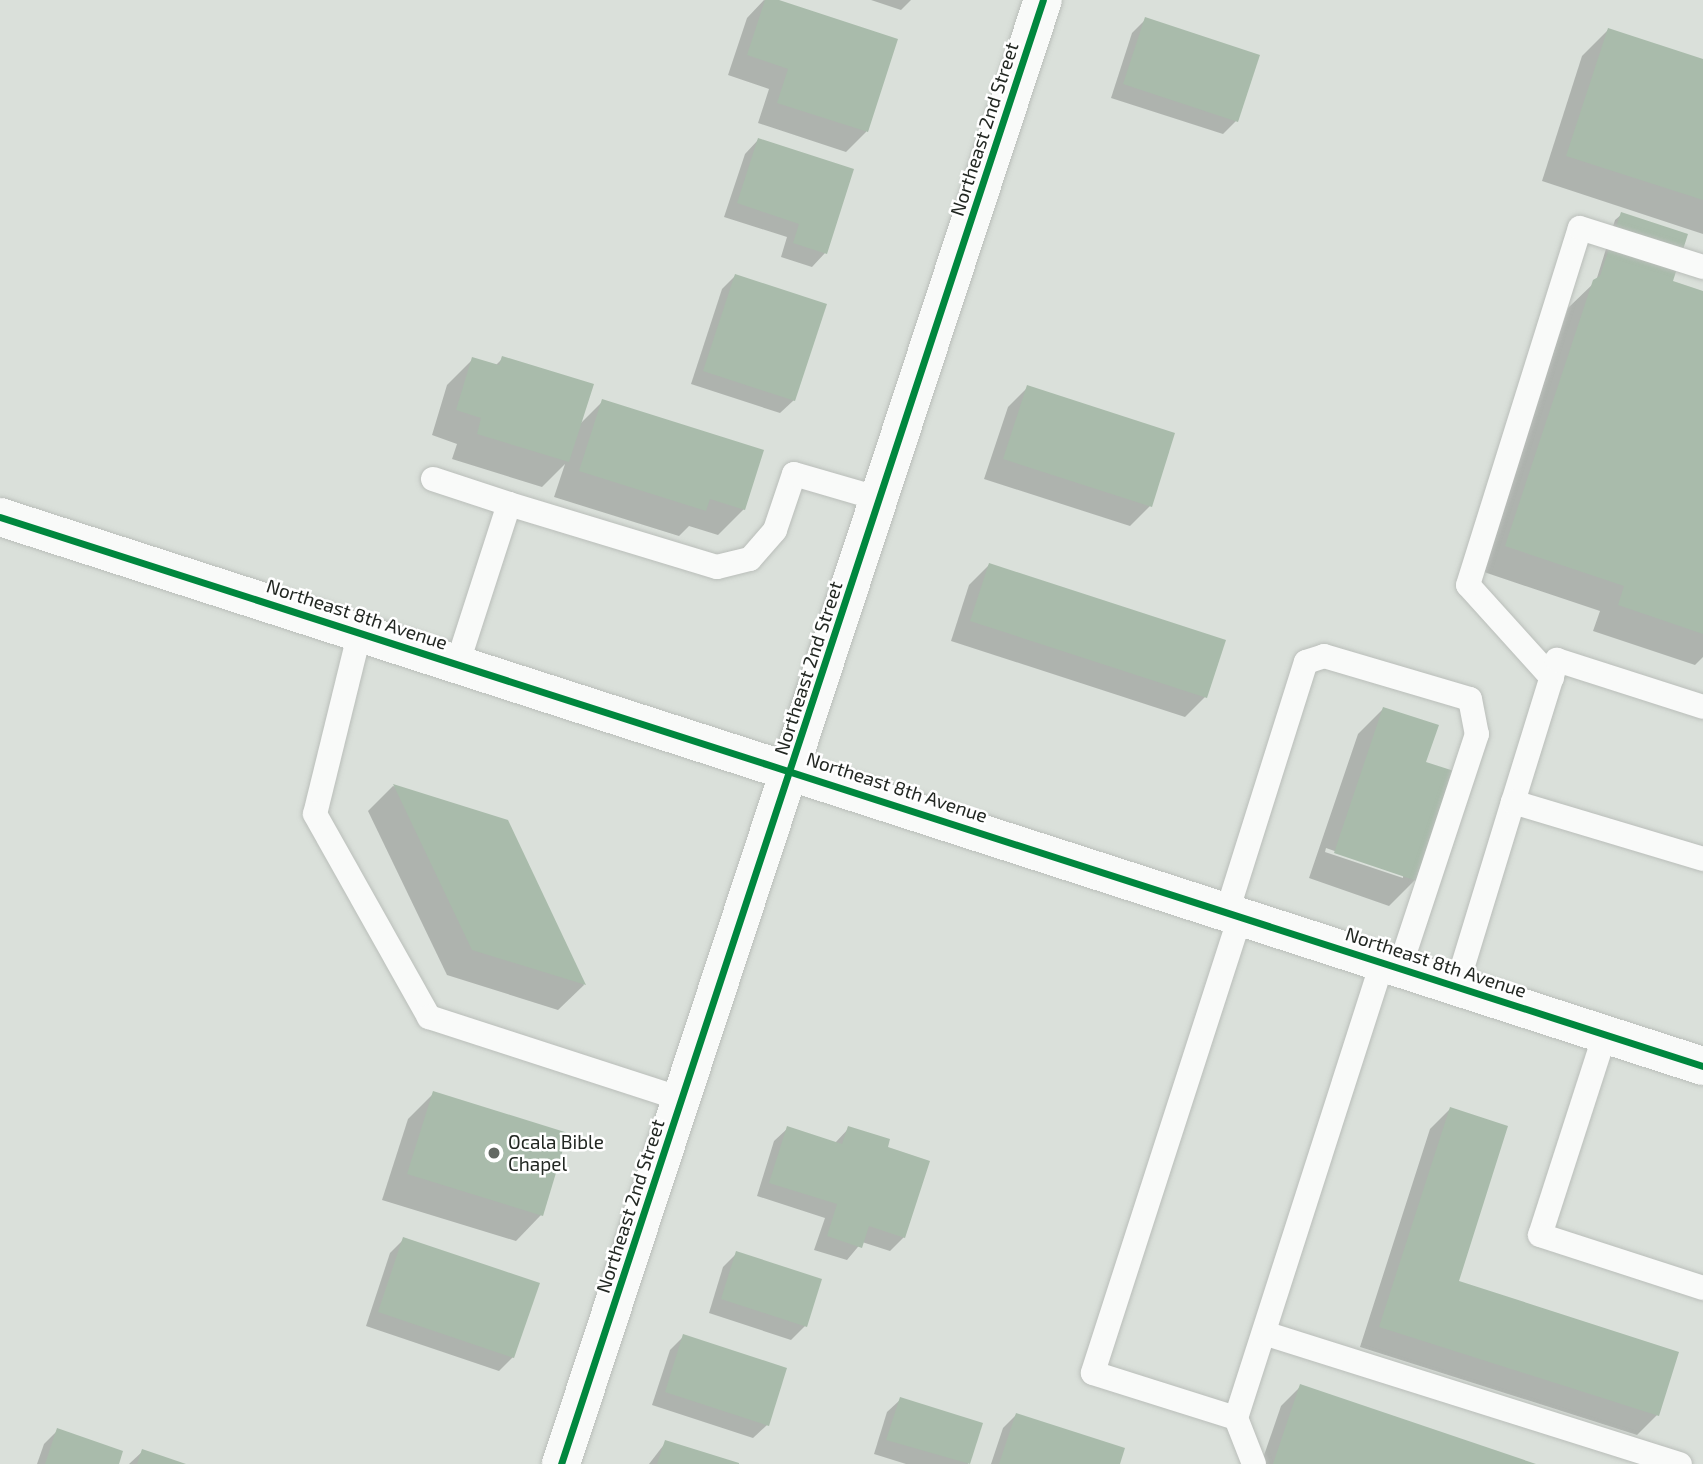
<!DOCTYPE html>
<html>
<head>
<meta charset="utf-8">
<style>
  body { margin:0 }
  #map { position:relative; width:1703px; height:1464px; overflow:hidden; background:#dae0da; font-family:"Exo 2",sans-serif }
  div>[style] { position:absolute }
  .shadow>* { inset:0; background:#0003 }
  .building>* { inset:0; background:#a9bbab }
  .roads { filter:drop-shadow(0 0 2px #babeba) drop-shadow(0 0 2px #babeba) }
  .lane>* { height:24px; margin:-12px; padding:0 12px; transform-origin:12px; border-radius:12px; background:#f9faf9 }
  .street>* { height:38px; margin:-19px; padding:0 19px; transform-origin:19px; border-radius:19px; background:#f9faf9 }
  .secondary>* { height:38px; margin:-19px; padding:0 19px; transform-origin:19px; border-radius:19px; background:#f9faf9 }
  .cycleway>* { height:7px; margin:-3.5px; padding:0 3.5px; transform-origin:3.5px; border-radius:3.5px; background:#00873e }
  .dots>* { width:19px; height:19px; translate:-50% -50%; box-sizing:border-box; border:4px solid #fff; border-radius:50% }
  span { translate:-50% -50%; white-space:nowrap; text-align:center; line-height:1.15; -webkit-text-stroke:5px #fff; paint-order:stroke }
  .street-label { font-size:19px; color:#222722 }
  .poi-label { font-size:19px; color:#222722 }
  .left { translate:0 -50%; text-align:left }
</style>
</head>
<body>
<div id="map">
  <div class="shadow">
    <div style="clip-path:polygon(764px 0,896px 40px,866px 132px,846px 152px,758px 123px,769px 89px,728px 75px,747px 18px)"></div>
    <div style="clip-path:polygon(871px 0,911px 0,901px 10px)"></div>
    <div style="clip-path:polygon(1146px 19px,1236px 121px,1223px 134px,1111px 98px,1132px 33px)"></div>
    <div style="clip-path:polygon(1608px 30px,1703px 61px,1703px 234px,1542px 181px,1582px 56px)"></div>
    <div style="clip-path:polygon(758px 140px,825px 253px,812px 267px,781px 257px,787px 237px,724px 217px,745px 154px)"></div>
    <div style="clip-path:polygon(1622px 214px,1671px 282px,1703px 292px,1703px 657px,1695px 665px,1593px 631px,1600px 611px,1481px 571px,1568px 308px,1596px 281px,1615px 220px)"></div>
    <div style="clip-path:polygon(735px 276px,794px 400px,780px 413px,691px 384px,722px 289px)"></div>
    <div style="clip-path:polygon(503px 358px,579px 425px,603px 401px,744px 509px,718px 535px,689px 526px,679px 536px,554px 497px,565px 464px,542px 487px,452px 459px,457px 444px,432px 435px,447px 385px,473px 359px,495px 366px)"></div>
    <div style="clip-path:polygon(1028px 387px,1150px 506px,1130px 526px,984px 479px,1008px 407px)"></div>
    <div style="clip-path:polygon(989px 565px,1205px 697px,1185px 717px,951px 641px,969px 585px)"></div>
    <div style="clip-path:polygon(evenodd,1383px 709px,1424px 763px,1415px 880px,1389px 906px,1309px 878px,1358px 734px,1383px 709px,1326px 848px,1403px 875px,1403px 878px,1325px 852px,1326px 848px)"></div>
    <div style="clip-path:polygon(393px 786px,506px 821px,584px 985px,558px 1010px,447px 975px,368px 811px)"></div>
    <div style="clip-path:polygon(434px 1093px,541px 1215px,516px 1241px,382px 1200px,408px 1119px)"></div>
    <div style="clip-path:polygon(1450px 1109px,1457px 1282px,1657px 1415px,1637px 1435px,1360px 1347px,1430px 1129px)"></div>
    <div style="clip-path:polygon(788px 1128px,835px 1143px,849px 1128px,886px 1148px,904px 1237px,890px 1251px,862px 1242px,847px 1260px,814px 1250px,825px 1218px,757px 1196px,774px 1141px)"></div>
    <div style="clip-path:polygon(404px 1239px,513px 1357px,499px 1371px,366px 1326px,390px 1253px)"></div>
    <div style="clip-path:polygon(737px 1253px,805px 1326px,791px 1340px,709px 1313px,723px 1267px)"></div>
    <div style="clip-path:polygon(684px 1336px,767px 1425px,753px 1438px,652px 1405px,670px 1350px)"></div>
    <div style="clip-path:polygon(1301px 1386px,1531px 1464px,1261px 1464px,1281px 1406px)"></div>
    <div style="clip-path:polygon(901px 1399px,981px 1425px,968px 1464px,906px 1464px,874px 1454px,887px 1412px)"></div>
    <div style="clip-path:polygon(1016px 1415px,1118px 1464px,991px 1464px,1003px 1428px)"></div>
    <div style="clip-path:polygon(57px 1431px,117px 1464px,37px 1464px,44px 1444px)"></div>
    <div style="clip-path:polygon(666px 1442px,735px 1464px,649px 1464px)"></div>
    <div style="clip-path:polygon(143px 1451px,182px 1464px,129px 1464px)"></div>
  </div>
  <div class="building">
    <div style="clip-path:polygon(765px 0,779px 0,898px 39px,868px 132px,777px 103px,788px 69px,747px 55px)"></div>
    <div style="clip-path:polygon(1145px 17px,1260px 55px,1238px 122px,1123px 84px)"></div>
    <div style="clip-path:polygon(1608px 28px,1703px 59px,1703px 200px,1566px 156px)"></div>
    <div style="clip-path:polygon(758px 138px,854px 169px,827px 254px,793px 243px,799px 224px,737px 203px)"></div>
    <div style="clip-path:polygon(1621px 212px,1688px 234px,1673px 281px,1703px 291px,1703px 634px,1618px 605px,1624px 586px,1505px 546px,1593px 280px,1600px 276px)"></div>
    <div style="clip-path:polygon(735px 274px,827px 304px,795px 401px,703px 371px)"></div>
    <div style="clip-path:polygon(502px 356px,594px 384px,569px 462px,477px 434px,481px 418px,456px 410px,472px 357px,499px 365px)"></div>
    <div style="clip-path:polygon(1027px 385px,1175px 433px,1152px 507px,1003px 459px)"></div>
    <div style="clip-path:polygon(602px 399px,764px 450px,745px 510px,710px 499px,706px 511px,579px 471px)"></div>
    <div style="clip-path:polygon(989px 563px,1226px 640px,1207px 698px,970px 621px)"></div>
    <div style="clip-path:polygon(1383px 707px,1439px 725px,1426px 762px,1454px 771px,1417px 881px,1334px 853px)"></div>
    <div style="clip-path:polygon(393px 784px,508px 820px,586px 985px,472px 950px)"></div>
    <div style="clip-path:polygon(433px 1091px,568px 1133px,543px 1216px,407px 1174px)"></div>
    <div style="clip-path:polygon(1450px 1107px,1508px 1126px,1459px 1281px,1679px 1352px,1659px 1416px,1379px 1327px)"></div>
    <div style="clip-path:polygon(787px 1126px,842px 1144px,848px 1126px,890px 1139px,888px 1147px,930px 1161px,905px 1238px,869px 1226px,862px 1248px,827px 1236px,837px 1204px,769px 1183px)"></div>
    <div style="clip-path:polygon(403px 1237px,540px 1283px,514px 1358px,378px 1312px)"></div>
    <div style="clip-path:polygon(736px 1251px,822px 1279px,807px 1327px,721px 1299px)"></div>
    <div style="clip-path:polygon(683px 1334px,787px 1368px,769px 1426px,665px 1392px)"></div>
    <div style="clip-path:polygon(1300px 1384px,1536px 1464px,1273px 1464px)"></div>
    <div style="clip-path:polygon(900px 1397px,983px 1423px,970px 1464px,886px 1440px)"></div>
    <div style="clip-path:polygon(1016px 1413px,1125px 1448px,1120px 1464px,999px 1464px)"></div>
    <div style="clip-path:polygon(57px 1428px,123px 1451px,119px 1464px,45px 1464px)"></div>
    <div style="clip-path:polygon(665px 1440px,739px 1463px,739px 1464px,657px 1464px)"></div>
    <div style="clip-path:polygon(142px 1449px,186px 1464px,137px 1464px)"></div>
  </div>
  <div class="roads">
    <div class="lane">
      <div style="left:433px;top:479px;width:80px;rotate:18.2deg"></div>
      <div style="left:360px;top:631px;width:188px;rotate:103.8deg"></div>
      <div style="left:315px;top:814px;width:233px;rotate:60.7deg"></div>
      <div style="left:429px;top:1017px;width:266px;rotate:18deg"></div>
      <div style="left:458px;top:662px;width:166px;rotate:-72.1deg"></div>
      <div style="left:509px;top:504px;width:217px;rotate:16.9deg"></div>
      <div style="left:717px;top:567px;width:34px;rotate:-14deg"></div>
      <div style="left:750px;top:559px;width:38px;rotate:-49deg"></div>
      <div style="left:775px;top:530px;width:59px;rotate:-71.3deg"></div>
      <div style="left:794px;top:474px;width:90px;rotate:16.2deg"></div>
      <div style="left:1552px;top:678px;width:125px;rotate:-132.1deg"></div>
      <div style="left:1468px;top:585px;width:374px;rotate:-72.6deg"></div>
      <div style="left:1580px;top:228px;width:129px;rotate:17.6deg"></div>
      <div style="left:1513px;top:802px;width:149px;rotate:-72.8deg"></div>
      <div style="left:1557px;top:660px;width:153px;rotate:17.8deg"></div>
      <div style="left:1227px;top:912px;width:262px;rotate:-72.5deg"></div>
      <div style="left:1306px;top:662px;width:19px;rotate:-18deg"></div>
      <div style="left:1324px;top:656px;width:152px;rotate:16.4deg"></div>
      <div style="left:1470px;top:699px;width:36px;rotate:79deg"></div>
      <div style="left:1477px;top:734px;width:245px;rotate:108.3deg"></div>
      <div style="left:1240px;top:917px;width:479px;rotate:107.9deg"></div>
      <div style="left:1093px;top:1373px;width:150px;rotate:17.5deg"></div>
      <div style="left:1236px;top:1418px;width:480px;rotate:-72.2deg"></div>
      <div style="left:1457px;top:985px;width:191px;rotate:-73deg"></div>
      <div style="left:1513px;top:802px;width:198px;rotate:16.7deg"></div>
      <div style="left:1605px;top:1034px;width:211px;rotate:107.9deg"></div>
      <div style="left:1540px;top:1235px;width:171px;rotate:18deg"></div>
      <div style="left:1264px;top:1333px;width:436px;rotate:17.5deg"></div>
      <div style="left:1236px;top:1418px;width:49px;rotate:68.6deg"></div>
    </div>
    <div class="street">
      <div style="left:561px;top:1464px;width:1541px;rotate:-71.78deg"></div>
    </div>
    <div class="secondary">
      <div style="left:0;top:517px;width:1789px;rotate:17.87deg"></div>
    </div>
  </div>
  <div class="cycleway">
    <div style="left:0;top:517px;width:1789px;rotate:17.87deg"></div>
    <div style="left:561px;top:1464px;width:1541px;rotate:-71.78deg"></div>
  </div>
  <div class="dots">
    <div style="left:494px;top:1153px;background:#626862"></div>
  </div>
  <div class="street-label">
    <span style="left:984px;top:129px;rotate:-72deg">Northeast 2nd Street</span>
    <span style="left:357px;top:614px;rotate:18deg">Northeast 8th Avenue</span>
    <span style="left:808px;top:668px;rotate:-72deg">Northeast 2nd Street</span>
    <span style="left:897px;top:787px;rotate:18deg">Northeast 8th Avenue</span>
    <span style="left:1436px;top:962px;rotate:18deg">Northeast 8th Avenue</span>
    <span style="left:630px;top:1206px;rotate:-72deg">Northeast 2nd Street</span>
  </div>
  <div class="poi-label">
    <span class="left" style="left:508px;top:1153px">Ocala Bible<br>Chapel</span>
  </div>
</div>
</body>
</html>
